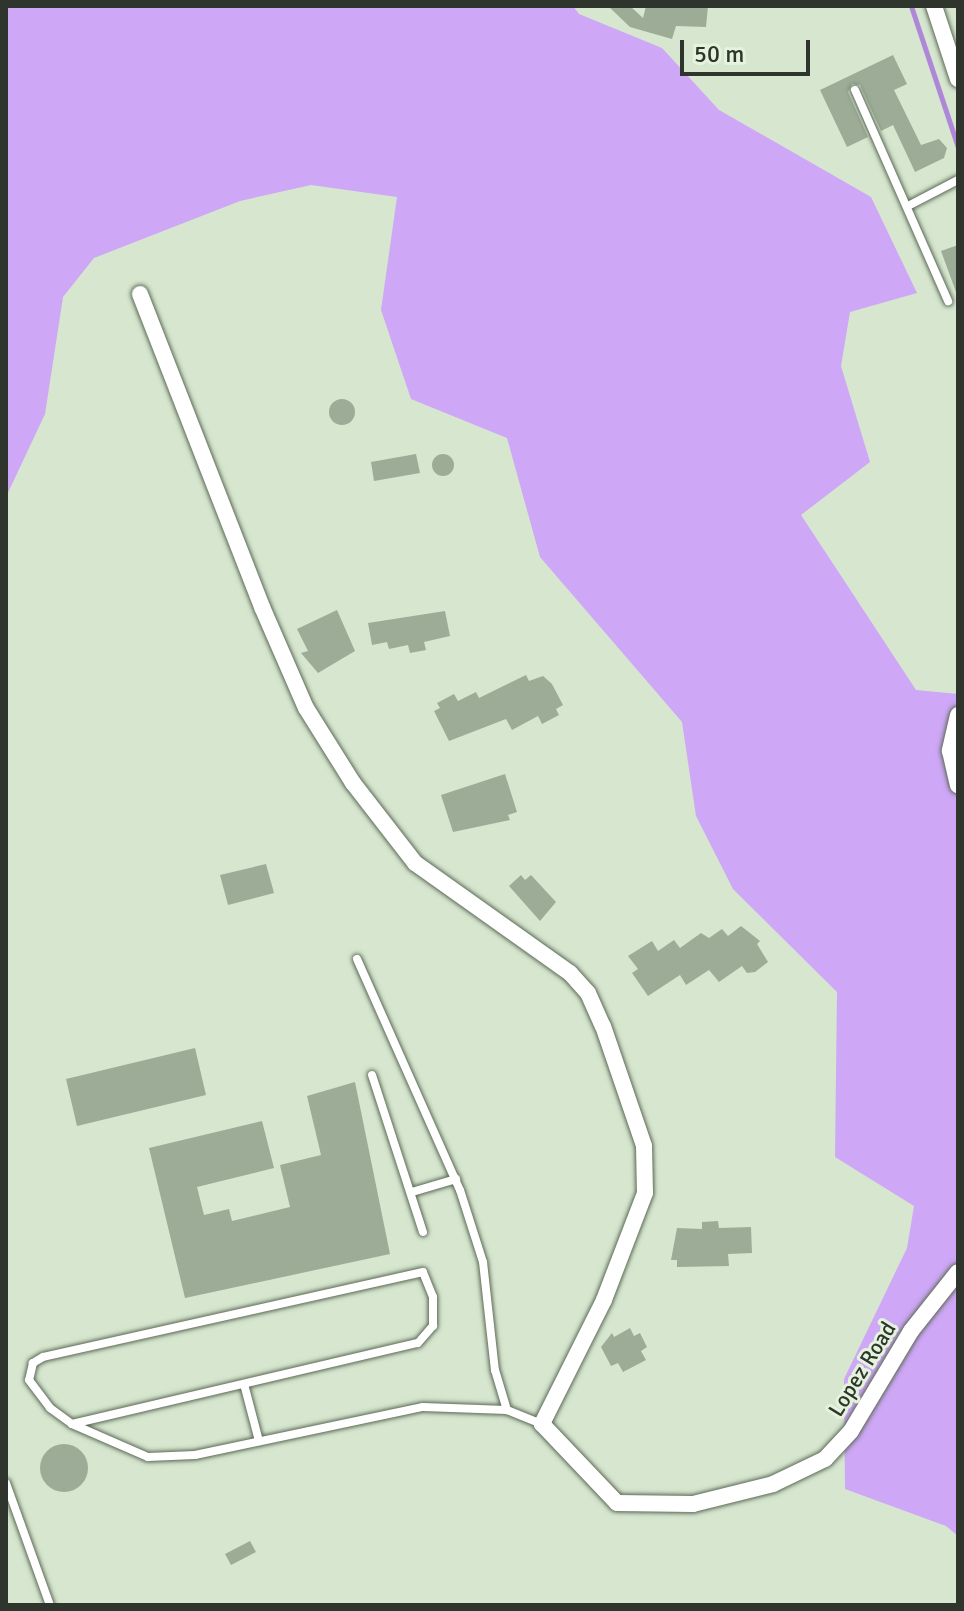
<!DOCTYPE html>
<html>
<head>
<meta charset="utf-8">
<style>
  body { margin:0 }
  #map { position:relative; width:964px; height:1611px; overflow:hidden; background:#d6e6cf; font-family:Signika,sans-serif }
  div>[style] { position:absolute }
  .green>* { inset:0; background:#cea7f7 }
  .stream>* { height:5px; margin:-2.5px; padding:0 2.5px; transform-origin:2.5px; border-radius:2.5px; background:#ae87d8 }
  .building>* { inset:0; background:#9dac97 }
  .round { border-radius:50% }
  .roads { filter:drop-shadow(0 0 2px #5c6a56) drop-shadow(0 0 2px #5c6a56) }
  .service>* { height:8px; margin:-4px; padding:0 4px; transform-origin:4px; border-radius:4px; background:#fff }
  .minor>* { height:16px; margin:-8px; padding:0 8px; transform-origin:8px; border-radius:8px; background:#fff }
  span { translate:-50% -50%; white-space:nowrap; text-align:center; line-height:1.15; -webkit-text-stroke:6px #e3f3dc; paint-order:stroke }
  .street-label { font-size:22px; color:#2f352d }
  .frame { position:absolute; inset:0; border:8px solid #2f352d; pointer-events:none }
  .scale { position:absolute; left:680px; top:40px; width:130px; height:36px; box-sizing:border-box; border:4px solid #2f352d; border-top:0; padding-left:10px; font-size:24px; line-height:28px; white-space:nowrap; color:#2f352d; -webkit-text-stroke:6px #e3f3dc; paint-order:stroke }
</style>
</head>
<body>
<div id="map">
  <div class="green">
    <div style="clip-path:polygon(6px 6px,573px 6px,579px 14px,662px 48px,719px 110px,871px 197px,917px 293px,850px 312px,841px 366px,870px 462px,801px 515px,916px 690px,958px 694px,958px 1536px,946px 1526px,845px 1489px,844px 1379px,907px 1248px,914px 1206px,835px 1157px,837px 992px,733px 889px,696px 816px,682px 722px,540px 557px,507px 438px,411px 399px,381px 310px,397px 197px,311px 185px,240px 201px,94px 258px,63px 297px,45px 414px,6px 497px)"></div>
  </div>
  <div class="stream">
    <div style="left:911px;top:6px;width:149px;rotate:71.6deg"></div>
  </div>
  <div class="building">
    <div style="clip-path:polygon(608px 6px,630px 6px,643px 18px,646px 6px,708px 6px,706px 27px,676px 26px,672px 39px,630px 27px)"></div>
    <div style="clip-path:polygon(893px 55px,907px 84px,894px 90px,921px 145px,939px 139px,947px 148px,944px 158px,915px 172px,893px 125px,881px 131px,860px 85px,852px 84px,848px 92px,868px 137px,847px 147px,820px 90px)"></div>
    <div style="clip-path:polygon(958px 245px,958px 292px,956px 292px,941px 251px)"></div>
    <div class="round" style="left:329px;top:399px;width:26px;height:26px"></div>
    <div style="clip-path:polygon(416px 454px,420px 473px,374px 481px,371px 462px)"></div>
    <div class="round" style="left:432px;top:454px;width:22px;height:22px"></div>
    <div style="clip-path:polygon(337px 610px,355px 651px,318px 673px,301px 653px,308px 651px,297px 629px)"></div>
    <div style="clip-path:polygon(445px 611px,450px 636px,424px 642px,426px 650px,410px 653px,408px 645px,389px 649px,387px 642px,372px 645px,368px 623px)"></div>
    <div style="clip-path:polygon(526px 675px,529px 681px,543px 676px,552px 684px,563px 705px,556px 709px,559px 715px,542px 724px,538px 716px,512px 730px,506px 719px,449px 741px,434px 711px,440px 708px,437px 703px,454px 694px,458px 701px,476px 692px,479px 698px)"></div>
    <div style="clip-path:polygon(505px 774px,517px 812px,508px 815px,510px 820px,453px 832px,441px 795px)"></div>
    <div style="clip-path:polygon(266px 864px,274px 893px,228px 905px,220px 875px)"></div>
    <div style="clip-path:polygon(521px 875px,525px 880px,531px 875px,556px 902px,540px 921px,509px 886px)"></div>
    <div style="clip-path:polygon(741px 926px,760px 941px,757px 944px,768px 962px,755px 972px,747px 973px,742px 966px,719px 982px,709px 970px,686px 985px,680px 975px,648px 996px,632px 973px,638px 969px,628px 956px,652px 941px,658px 951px,674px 940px,680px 948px,701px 933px,709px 938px,722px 929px,728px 936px)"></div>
    <div style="clip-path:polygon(195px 1048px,206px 1095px,77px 1126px,66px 1079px)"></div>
    <div style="clip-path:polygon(355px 1082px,390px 1254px,185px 1298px,149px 1148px,262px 1121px,274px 1168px,197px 1187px,204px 1215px,229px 1209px,232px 1221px,290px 1207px,280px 1165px,321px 1155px,307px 1096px)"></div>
    <div style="clip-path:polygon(718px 1221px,719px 1228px,751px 1227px,752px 1253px,728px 1254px,729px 1266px,677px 1267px,677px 1260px,671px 1260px,677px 1228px,702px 1229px,702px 1222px)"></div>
    <div style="clip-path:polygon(630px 1328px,634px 1336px,640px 1333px,647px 1347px,641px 1351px,646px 1360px,623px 1372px,618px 1363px,611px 1366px,601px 1347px,612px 1333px,614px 1337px)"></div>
    <div class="round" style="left:40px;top:1444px;width:48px;height:48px"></div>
    <div style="clip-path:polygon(250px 1541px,256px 1552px,231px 1565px,225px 1554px)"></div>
  </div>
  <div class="roads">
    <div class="service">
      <div style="left:855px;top:90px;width:231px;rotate:66.2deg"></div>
      <div style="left:908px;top:206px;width:56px;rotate:-27.5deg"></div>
      <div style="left:357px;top:959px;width:253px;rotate:66deg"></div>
      <div style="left:460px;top:1190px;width:76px;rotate:72.3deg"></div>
      <div style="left:483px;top:1262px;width:109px;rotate:83.7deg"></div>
      <div style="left:495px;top:1370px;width:42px;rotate:73.3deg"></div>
      <div style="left:372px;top:1075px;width:165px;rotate:72deg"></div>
      <div style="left:412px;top:1192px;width:46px;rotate:-16.5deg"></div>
      <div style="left:244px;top:1384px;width:59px;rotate:75.3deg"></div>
      <div style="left:72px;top:1424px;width:355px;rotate:-13.2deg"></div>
      <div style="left:418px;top:1343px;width:23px;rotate:-49deg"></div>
      <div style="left:433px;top:1326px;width:29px;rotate:-90deg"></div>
      <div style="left:433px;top:1297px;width:27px;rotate:-112deg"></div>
      <div style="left:423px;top:1272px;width:389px;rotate:167.4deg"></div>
      <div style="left:43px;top:1357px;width:12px;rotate:149deg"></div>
      <div style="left:33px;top:1363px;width:17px;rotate:103deg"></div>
      <div style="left:29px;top:1380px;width:35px;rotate:53deg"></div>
      <div style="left:50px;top:1408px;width:27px;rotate:36deg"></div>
      <div style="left:72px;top:1424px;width:83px;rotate:23.5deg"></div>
      <div style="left:148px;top:1457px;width:47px;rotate:-2.4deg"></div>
      <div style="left:195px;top:1455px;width:233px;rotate:-11.9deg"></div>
      <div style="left:423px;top:1407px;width:84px;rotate:2deg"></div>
      <div style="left:507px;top:1410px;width:38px;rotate:22deg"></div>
      <div style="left:6px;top:1483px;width:130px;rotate:70.2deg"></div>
    </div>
    <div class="minor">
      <div style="left:934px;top:6px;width:77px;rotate:71.8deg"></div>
      <div style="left:140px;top:294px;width:336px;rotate:68.7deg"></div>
      <div style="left:262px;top:607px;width:110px;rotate:66.5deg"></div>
      <div style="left:306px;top:708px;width:89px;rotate:57.9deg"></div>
      <div style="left:353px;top:783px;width:101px;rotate:52.2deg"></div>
      <div style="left:415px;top:863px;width:190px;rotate:35.4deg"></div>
      <div style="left:570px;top:973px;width:27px;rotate:48deg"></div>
      <div style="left:588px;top:993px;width:36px;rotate:66deg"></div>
      <div style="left:603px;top:1026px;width:127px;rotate:71.1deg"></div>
      <div style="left:644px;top:1146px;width:47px;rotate:88.8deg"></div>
      <div style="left:645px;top:1193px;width:115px;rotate:111deg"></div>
      <div style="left:604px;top:1300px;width:139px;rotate:116.6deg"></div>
      <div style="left:542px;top:1424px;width:109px;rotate:46.5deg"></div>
      <div style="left:617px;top:1503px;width:76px;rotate:0.8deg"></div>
      <div style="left:693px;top:1504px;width:82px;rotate:-14deg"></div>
      <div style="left:773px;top:1484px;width:58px;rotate:-25.7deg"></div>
      <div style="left:825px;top:1459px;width:38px;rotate:-47deg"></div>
      <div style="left:851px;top:1431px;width:117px;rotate:-59deg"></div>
      <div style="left:911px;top:1331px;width:75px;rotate:-51.5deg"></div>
      <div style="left:958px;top:715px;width:37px;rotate:103deg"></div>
      <div style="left:950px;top:751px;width:35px;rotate:77deg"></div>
    </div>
  </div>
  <div class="street-label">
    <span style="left:862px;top:1369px;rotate:-58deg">Lopez Road</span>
  </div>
  <div class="frame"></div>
  <div class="scale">50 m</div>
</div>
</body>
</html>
